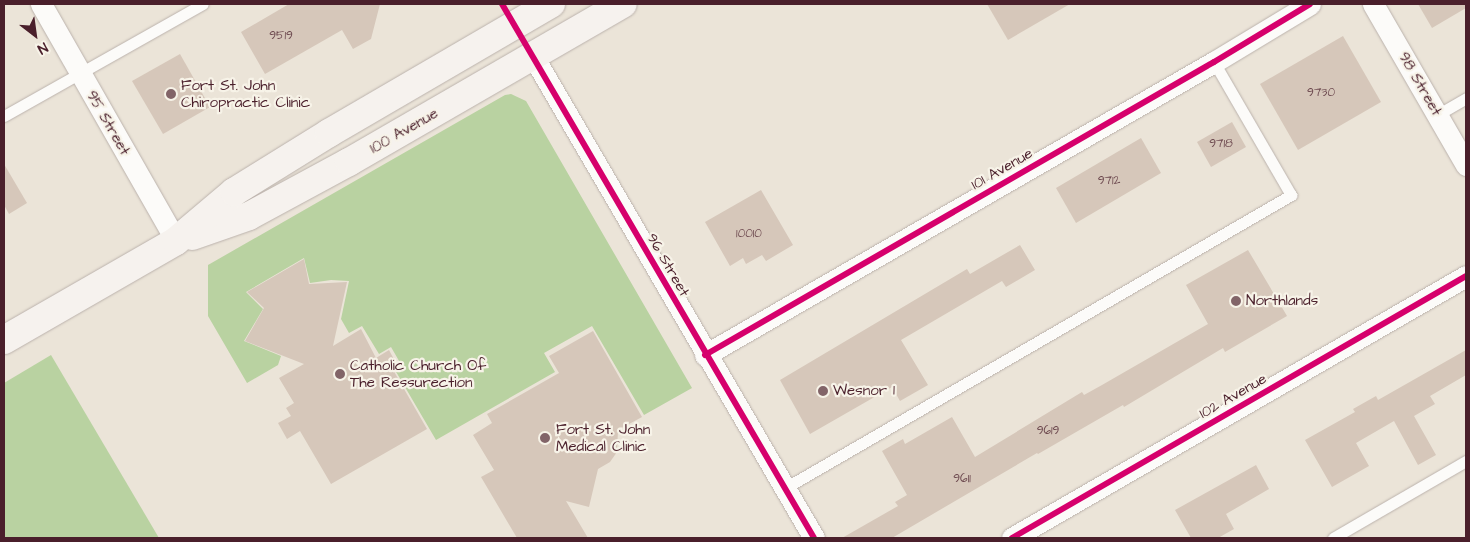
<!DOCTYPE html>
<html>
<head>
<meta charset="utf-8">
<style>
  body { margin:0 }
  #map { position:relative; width:1470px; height:542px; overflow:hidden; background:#ebe4d8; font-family:"Architects Daughter",sans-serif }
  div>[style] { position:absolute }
  .green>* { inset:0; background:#b9d2a1 }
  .building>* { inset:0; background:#d6c7ba }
  .roads { filter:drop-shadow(0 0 1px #bbb2ac) drop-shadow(0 0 1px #bbb2ac) }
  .lane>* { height:11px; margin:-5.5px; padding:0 5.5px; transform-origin:5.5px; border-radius:5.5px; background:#fcfbf9 }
  .street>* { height:21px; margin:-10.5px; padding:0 10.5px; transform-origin:10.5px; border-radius:10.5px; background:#fcfbf9 }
  .secondary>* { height:28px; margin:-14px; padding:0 14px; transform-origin:14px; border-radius:14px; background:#f6f2ee }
  .cycleway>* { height:6px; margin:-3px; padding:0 3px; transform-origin:3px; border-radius:3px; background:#d6006c }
  .dots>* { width:14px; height:14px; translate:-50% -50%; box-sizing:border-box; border:2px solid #f7f3e8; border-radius:50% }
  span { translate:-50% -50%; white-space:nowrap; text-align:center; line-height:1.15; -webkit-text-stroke:4.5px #f7f3e8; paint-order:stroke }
  .number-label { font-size:12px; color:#6d494f }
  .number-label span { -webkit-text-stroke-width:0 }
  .street-label { font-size:15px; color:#4a1f2b }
  .poi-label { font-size:15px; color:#4a1f2b }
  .left { translate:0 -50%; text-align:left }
  .frame { position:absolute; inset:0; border:5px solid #4a1f2b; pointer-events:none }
  .north { position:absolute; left:10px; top:10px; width:50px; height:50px; -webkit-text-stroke:4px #f7f3e8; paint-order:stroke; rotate:150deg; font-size:14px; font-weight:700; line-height:20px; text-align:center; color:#4a1f2b }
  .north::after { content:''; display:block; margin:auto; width:18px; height:22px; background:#4a1f2b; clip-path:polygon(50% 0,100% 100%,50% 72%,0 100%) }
</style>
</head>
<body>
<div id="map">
  <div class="green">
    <div style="clip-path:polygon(511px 94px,526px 101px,692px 388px,644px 415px,592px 326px,544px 353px,555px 372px,436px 440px,395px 370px,402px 366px,391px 347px,379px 354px,362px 326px,349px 333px,341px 319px,349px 281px,331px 280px,310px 283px,304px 258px,246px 292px,263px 309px,244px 341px,281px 356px,278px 365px,247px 383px,208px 316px,208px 265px,505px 95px)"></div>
    <div style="clip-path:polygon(51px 355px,159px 538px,4px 538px,4px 383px)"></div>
  </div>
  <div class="building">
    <div style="clip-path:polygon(289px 4px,380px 4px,371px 39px,353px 49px,342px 30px,265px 74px,241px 32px)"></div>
    <div style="clip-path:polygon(987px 4px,1070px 4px,1008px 40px)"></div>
    <div style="clip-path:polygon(1418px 4px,1466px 4px,1466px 8px,1432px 28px)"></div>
    <div style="clip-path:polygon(1343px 36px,1381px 102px,1298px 150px,1260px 84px)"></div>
    <div style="clip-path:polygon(180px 54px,210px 107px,163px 134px,132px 81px)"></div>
    <div style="clip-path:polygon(1232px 122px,1246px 147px,1211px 167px,1197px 142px)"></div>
    <div style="clip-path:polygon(1141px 138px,1161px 173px,1076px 223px,1056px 188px)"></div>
    <div style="clip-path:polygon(4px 164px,27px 203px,9px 214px,4px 205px)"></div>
    <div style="clip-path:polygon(761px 190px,793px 245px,766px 261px,762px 255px,746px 264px,743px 258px,730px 266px,705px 222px)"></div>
    <div style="clip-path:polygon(1020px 245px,1035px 270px,1006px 287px,1002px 281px,901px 340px,928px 385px,900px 401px,892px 387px,810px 434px,780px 380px,967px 269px,970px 274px)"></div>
    <div style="clip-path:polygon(1248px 250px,1287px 316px,1225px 352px,1223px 348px,1124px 407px,1123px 405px,1038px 454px,1037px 453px,892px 538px,842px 538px,898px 506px,895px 502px,907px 495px,882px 451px,903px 439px,905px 444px,952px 417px,975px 457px,1082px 392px,1084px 395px,1102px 385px,1208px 324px,1186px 285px)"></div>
    <div style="clip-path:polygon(304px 259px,309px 284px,347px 282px,333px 346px,361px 329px,376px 358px,389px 350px,397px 365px,392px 368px,427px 429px,331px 484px,300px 431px,287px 439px,278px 423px,291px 416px,286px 408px,294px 403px,279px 378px,304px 364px,245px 341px,264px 308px,247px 292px)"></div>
    <div style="clip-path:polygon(593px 331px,642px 417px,618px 430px,617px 452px,610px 462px,598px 469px,589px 507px,566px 501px,588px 538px,517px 538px,481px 477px,494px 470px,473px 435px,492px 423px,487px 414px,559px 373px,549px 356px)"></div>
    <div style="clip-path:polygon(1466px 350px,1466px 375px,1430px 396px,1435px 404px,1414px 416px,1436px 455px,1418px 465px,1394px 421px,1356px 443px,1369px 466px,1332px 487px,1305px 440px,1355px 412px,1353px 409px,1376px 396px,1378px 400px)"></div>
    <div style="clip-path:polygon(1256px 465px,1269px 489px,1226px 514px,1234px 529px,1218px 538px,1191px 538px,1175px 510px)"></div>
  </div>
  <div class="roads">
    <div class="lane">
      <div style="left:1437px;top:115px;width:34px;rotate:-30deg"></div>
      <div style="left:4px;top:116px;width:228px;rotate:-29.4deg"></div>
      <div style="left:785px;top:488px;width:585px;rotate:-30.07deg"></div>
      <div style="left:1291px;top:195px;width:154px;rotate:-120.1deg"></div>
      <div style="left:1333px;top:538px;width:154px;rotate:-30.1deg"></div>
    </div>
    <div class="street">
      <div style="left:41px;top:4px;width:273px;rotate:60.3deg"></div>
      <div style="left:1373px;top:4px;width:186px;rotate:60deg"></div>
      <div style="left:533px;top:56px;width:558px;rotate:59.76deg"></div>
      <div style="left:705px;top:355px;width:587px;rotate:-29.93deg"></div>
      <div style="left:1214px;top:62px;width:112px;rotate:-31.1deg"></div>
      <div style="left:1012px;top:538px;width:524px;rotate:-29.99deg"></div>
    </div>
    <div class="secondary">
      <div style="left:192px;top:236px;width:60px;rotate:-19.3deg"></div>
      <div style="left:249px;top:216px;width:114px;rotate:-28.4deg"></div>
      <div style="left:349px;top:162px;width:316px;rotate:-30deg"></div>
      <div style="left:4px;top:340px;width:198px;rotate:-29.9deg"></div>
      <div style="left:176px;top:241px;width:76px;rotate:-40.2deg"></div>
      <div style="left:234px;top:192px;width:112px;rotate:-31.8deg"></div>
      <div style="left:329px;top:133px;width:257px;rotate:-30.2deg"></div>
    </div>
  </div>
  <div class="cycleway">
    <div style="left:502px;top:4px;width:618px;rotate:59.7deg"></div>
    <div style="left:705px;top:355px;width:587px;rotate:-29.93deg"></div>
    <div style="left:1214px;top:62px;width:112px;rotate:-31.1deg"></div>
    <div style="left:1012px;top:538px;width:524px;rotate:-29.99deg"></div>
  </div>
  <div class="dots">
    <div style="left:171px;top:94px;background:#826468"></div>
    <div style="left:1236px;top:301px;background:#826468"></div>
    <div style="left:340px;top:374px;background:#826468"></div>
    <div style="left:823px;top:391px;background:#826468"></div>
    <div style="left:545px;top:438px;background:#826468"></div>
  </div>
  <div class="number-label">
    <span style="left:281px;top:36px">9519</span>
    <span style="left:1321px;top:93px">9730</span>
    <span style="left:1221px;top:144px">9718</span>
    <span style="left:1109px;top:181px">9712</span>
    <span style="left:749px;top:234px">10010</span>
    <span style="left:1048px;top:431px">9619</span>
    <span style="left:962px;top:479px">9611</span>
  </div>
  <div class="street-label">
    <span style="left:1420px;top:84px;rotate:60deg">98 Street</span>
    <span style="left:108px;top:123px;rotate:60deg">95 Street</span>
    <span style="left:404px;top:131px;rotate:-30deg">100 Avenue</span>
    <span style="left:1002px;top:169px;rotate:-30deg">101 Avenue</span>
    <span style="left:668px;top:265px;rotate:60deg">96 Street</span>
    <span style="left:1233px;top:396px;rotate:-30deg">102 Avenue</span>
  </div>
  <div class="poi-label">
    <span class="left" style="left:181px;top:94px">Fort St. John<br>Chiropractic Clinic</span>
    <span class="left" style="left:1246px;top:301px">Northlands</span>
    <span class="left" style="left:350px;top:374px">Catholic Church Of<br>The Ressurection</span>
    <span class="left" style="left:833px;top:391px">Wesnor 1</span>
    <span class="left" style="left:556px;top:438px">Fort St. John<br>Medical Clinic</span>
  </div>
  <div class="frame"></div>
  <div class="north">N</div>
</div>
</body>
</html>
